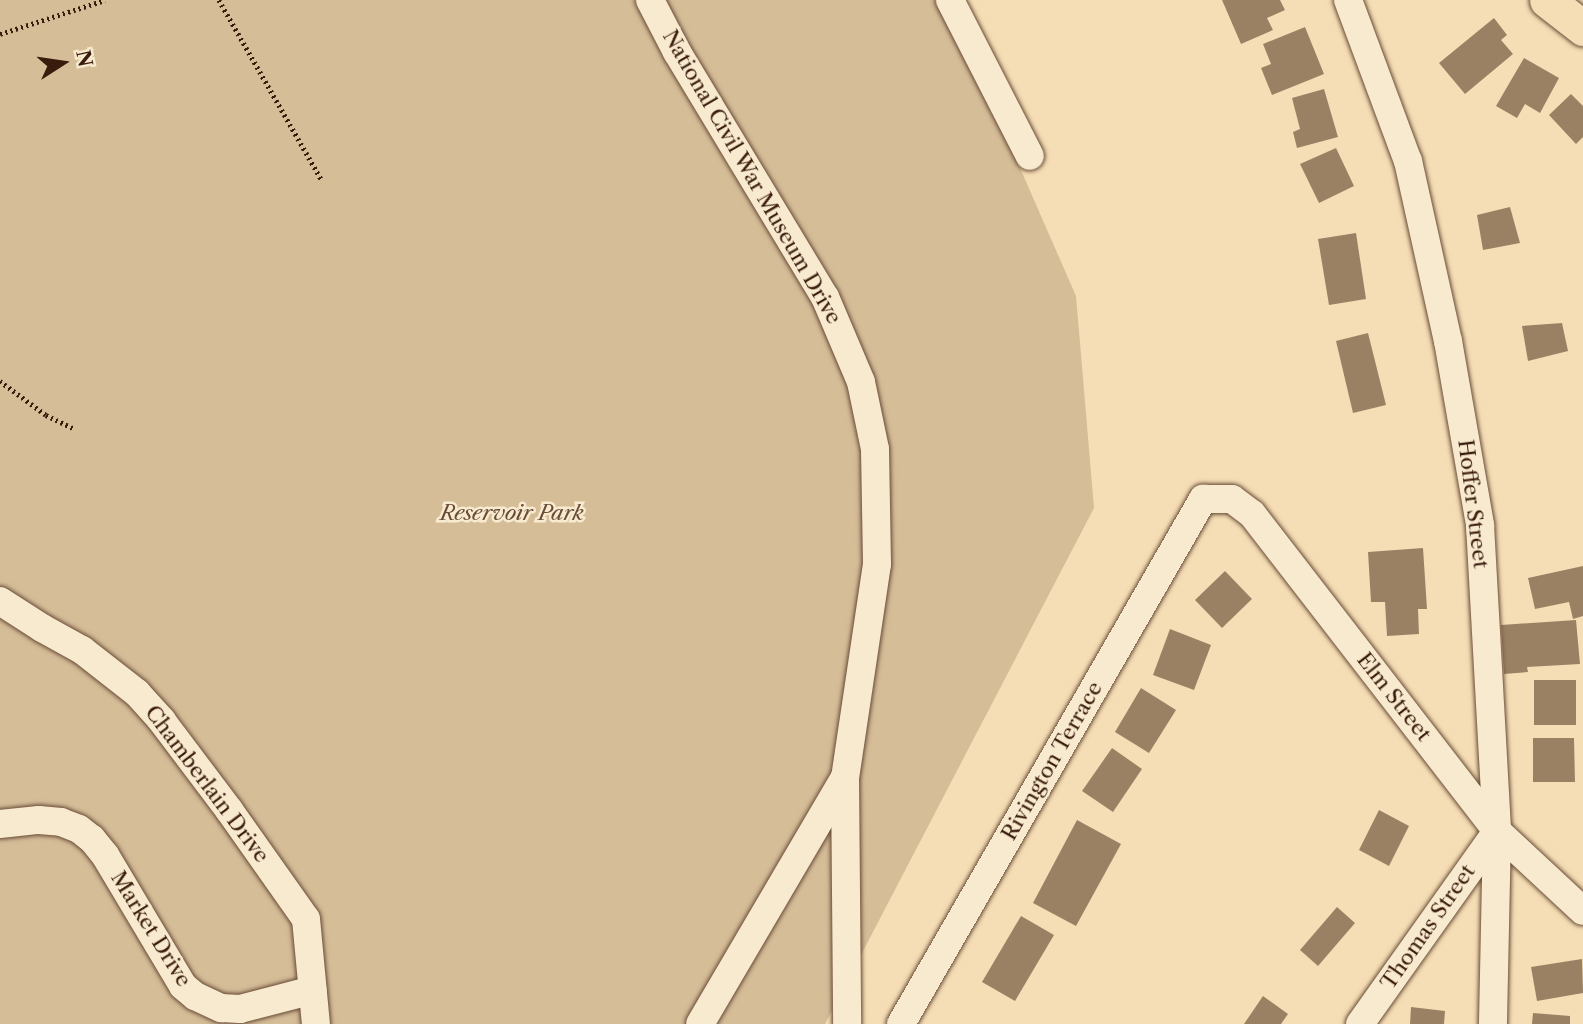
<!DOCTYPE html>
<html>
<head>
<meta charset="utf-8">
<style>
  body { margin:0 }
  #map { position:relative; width:1583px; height:1024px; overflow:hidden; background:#f5deb5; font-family:"Libre Caslon Text",serif }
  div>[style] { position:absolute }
  .green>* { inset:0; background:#d5bd98 }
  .building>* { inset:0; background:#9b8164 }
  .path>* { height:4.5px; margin-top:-2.25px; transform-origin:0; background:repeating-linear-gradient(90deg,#3a1c0d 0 2px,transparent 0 5.5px) }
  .roads { filter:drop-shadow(0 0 2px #694c37) drop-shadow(0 0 2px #694c37) }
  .minor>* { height:28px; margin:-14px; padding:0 14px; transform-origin:14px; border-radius:14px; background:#f8eacf }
  .major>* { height:35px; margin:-17.5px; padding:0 17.5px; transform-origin:17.5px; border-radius:17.5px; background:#f5deb5 }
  span { translate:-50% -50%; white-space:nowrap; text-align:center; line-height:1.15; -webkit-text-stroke:5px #f8eacf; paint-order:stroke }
  .street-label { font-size:21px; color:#3a1c0d }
  .park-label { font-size:21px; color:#684c37; font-style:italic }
  .north { position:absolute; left:28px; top:28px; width:70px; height:70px; -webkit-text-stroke:5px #f8eacf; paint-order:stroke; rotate:78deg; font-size:19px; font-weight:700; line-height:28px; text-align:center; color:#3a1c0d }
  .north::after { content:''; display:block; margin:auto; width:24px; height:32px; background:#3a1c0d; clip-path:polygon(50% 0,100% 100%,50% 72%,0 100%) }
</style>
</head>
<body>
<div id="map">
  <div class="green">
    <div style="clip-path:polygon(0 0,943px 0,955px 19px,1076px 296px,1094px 508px,825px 1024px,0 1024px)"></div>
  </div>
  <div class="building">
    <div style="clip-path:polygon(1222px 0,1280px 0,1285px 10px,1267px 18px,1273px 30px,1241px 44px)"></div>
    <div style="clip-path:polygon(1494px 18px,1507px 35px,1501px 40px,1513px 54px,1465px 94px,1439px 63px)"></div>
    <div style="clip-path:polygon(1305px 27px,1324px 74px,1272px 95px,1261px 68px,1271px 64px,1263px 44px)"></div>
    <div style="clip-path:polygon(1524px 58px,1559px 78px,1540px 113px,1525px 104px,1517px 118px,1496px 106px)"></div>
    <div style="clip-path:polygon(1324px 89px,1338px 137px,1297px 148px,1293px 132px,1300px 129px,1292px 98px)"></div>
    <div style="clip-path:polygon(1571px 94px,1583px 106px,1583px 137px,1576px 144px,1549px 115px)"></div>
    <div style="clip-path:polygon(1336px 148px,1354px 186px,1319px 203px,1300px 164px)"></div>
    <div style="clip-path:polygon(1510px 207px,1520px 243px,1483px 250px,1477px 215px)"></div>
    <div style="clip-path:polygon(1356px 233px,1366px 299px,1329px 305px,1318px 239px)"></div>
    <div style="clip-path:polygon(1562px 323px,1568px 351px,1528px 361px,1522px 326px)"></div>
    <div style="clip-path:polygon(1368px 333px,1386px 405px,1353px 413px,1336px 341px)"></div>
    <div style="clip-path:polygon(1423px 548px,1427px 609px,1418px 609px,1419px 634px,1387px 636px,1385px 602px,1371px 602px,1368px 552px)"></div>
    <div style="clip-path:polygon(1583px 566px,1583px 616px,1573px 619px,1569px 602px,1535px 609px,1528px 578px)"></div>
    <div style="clip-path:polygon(1225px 571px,1252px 599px,1222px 628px,1195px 600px)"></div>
    <div style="clip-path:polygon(1576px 620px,1580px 664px,1527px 667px,1528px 672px,1504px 674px,1501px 625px)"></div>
    <div style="clip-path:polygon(1170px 629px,1211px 645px,1194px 690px,1153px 675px)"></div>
    <div style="clip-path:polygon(1534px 680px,1576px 680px,1576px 725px,1534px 725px)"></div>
    <div style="clip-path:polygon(1141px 688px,1176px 710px,1149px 753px,1115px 732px)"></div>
    <div style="clip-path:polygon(1533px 738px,1574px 738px,1575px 782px,1533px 782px)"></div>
    <div style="clip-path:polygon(1112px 748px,1142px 769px,1113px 812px,1082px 791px)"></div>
    <div style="clip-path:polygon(1379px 810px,1409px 826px,1389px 866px,1359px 850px)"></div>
    <div style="clip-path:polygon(1077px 820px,1121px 844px,1076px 926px,1033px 903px)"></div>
    <div style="clip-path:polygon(1337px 907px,1355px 923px,1318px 966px,1300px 950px)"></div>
    <div style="clip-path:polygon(1021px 916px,1054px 935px,1015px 1001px,982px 982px)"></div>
    <div style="clip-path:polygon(1582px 959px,1583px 993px,1537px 1001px,1531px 967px)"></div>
    <div style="clip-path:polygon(1263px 996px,1288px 1014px,1281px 1024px,1244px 1024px)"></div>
    <div style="clip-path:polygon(1411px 1007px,1445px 1011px,1444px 1024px,1410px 1024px)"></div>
    <div style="clip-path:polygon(1533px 1013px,1570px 1016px,1570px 1024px,1532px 1024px)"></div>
  </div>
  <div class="path">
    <div style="left:219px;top:0;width:206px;rotate:60.3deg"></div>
    <div style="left:0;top:34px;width:110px;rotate:-17.9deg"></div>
    <div style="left:0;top:381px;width:57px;rotate:36.5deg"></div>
    <div style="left:46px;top:415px;width:32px;rotate:26deg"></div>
  </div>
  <div class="roads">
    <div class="minor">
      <div style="left:650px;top:0;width:59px;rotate:62.6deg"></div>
      <div style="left:677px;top:52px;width:286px;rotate:58.9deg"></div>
      <div style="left:825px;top:297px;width:92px;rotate:67deg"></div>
      <div style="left:861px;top:382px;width:68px;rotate:78.2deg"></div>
      <div style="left:875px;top:449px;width:115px;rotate:89deg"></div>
      <div style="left:877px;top:564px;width:215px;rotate:98.5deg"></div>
      <div style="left:845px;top:777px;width:286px;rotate:120.4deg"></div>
      <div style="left:950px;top:0;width:175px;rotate:62.9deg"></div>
      <div style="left:1348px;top:0;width:172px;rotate:69.6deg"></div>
      <div style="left:1408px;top:161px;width:184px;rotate:77.5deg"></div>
      <div style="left:1448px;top:341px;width:187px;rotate:80.1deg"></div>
      <div style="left:1480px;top:525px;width:306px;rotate:86.8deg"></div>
      <div style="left:1497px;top:831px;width:193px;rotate:91.2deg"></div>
      <div style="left:0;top:601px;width:50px;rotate:32.7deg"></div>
      <div style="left:42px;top:628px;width:46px;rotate:28.8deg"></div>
      <div style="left:82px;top:650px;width:70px;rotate:38deg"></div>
      <div style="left:137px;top:693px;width:38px;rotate:48deg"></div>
      <div style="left:162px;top:721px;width:111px;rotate:53deg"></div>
      <div style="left:229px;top:810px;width:133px;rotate:54.8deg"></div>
      <div style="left:306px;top:919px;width:105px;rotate:84.6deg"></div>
      <div style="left:845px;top:777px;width:247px;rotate:89.5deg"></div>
      <div style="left:0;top:824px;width:39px;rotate:-6deg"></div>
      <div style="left:39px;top:820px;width:22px;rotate:5deg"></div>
      <div style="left:61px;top:822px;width:19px;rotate:21deg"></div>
      <div style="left:79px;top:829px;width:16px;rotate:38deg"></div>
      <div style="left:92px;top:839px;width:21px;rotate:51deg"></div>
      <div style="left:105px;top:855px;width:152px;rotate:59.2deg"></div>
      <div style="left:183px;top:986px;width:16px;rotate:40deg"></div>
      <div style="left:195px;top:996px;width:29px;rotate:25deg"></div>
      <div style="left:221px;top:1008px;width:19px;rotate:3deg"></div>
      <div style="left:240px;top:1009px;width:75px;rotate:-14.6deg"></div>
      <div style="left:901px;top:1024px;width:606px;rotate:-60.09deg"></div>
      <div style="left:1203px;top:499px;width:29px"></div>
      <div style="left:1232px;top:499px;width:25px;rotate:37deg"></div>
      <div style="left:1252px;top:514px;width:401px;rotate:52.3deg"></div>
      <div style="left:1497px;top:831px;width:117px;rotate:42.9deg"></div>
      <div style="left:1360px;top:1024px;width:237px;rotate:-54.6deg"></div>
    </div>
    <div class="major">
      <div style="left:1547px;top:0;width:46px;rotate:37.9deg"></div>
    </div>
  </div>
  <div class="street-label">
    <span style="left:752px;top:177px;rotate:60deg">National Civil War Museum Drive</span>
    <span style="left:1473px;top:504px;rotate:83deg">Hoffer Street</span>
    <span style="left:1394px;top:697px;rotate:52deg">Elm Street</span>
    <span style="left:1052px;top:761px;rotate:-60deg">Rivington Terrace</span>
    <span style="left:207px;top:784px;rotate:53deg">Chamberlain Drive</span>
    <span style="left:1428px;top:927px;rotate:-55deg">Thomas Street</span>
    <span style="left:151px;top:929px;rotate:58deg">Market Drive</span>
  </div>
  <div class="park-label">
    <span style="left:512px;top:513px">Reservoir Park</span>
  </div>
  <div class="north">N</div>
</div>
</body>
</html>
